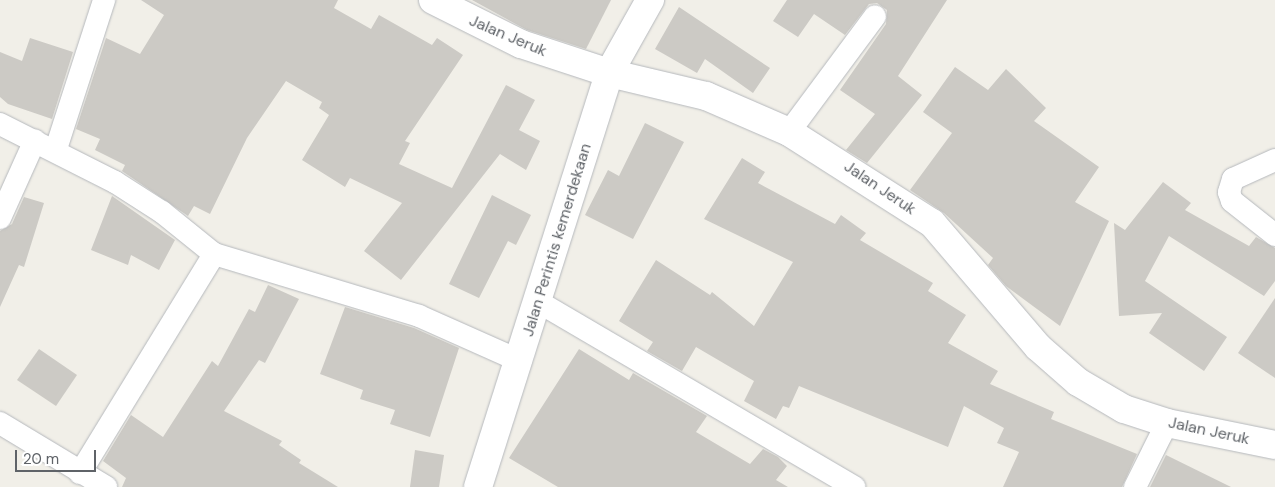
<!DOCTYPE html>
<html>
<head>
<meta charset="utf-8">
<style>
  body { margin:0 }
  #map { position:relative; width:1275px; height:487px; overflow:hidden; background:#f1efe8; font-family:"DM Sans",sans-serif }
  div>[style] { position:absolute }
  .building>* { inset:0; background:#cccac5 }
  .roads { filter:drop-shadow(0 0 1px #b5b8bc) drop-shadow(0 0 1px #b5b8bc) }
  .minor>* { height:22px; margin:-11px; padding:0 11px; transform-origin:11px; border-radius:11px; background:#fff }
  .tertiary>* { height:28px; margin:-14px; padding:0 14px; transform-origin:14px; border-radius:14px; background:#fff }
  .secondary>* { height:28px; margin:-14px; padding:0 14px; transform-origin:14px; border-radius:14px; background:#fff }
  span { translate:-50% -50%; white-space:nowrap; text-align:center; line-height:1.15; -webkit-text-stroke:5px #fff; paint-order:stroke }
  .street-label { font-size:16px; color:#5f6368 }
  .scale { position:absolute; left:15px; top:450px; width:81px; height:22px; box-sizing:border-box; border:2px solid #5f6368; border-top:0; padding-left:6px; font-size:15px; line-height:18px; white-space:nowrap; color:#5f6368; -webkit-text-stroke:4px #fff; paint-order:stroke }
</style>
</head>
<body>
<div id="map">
  <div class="building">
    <div style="clip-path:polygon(141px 0,338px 0,334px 8px,371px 29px,379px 15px,432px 45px,437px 38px,463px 55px,405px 141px,410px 143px,399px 164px,452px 188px,506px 85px,535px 100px,519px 130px,540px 141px,526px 170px,500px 154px,401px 280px,364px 251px,402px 203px,350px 178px,345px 187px,302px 160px,329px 115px,319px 108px,322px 102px,286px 81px,247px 138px,210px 214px,194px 206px,188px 216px,122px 171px,125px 165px,95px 150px,100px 139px,76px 129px,106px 38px,140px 54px,164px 15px)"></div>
    <div style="clip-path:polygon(472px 0,611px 0,586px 49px,527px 30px)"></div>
    <div style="clip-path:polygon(787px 0,947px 0,898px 76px,922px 95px,867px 163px,846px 150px,875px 114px,840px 90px,886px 24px,887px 10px,877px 3px,869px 4px,845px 35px,814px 14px,798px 37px,773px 21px)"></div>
    <div style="clip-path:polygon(679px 7px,770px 68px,753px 93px,705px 59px,697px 73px,655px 49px)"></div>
    <div style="clip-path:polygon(30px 38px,73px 52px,52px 119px,8px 104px,0 97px,0 52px,22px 61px)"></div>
    <div style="clip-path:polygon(955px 67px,988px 90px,1006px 69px,1046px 108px,1034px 121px,1099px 167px,1075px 202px,1109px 221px,1060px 326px,1006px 286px,988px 265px,993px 258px,944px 213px,910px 190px,952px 133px,923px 112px)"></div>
    <div style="clip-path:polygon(645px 123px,684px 142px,633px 239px,585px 215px,608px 170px,619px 176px)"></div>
    <div style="clip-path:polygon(742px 158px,765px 172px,758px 183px,835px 224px,841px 215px,866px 233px,860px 240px,933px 283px,928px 291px,966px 315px,948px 343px,998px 371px,990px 384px,1054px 412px,1051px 419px,1137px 454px,1122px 487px,1003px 487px,1019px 452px,997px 443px,1004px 428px,964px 406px,948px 447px,799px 386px,789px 408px,783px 406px,776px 419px,744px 401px,754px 381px,696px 347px,682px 371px,647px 351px,653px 342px,619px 321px,656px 260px,710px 295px,712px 292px,754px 326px,793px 262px,704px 219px)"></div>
    <div style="clip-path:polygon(1163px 182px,1191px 203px,1185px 210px,1249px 246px,1256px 237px,1275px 248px,1275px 281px,1264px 296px,1169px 236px,1145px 281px,1227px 337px,1204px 371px,1149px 333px,1162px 313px,1119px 316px,1114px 223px,1125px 230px)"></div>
    <div style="clip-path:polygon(492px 195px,531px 215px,516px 245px,508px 241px,479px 298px,449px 284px)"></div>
    <div style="clip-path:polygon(112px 196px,175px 240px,159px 270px,131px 255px,128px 265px,91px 250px)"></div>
    <div style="clip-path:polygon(24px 197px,44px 203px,24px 267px,19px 265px,0 307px,0 231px,12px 224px)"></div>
    <div style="clip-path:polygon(268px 285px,299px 299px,265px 363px,259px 360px,224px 411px,282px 441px,279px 445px,301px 460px,299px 463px,338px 487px,122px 487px,126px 478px,103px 461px,131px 415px,163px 437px,212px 361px,218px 366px,249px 309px,255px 312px)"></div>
    <div style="clip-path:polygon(1275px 298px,1275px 378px,1238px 353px)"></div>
    <div style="clip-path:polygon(345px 307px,414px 328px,459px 348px,430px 437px,390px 424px,395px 410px,360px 399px,363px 390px,320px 374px)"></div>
    <div style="clip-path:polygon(39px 349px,77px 375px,56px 406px,17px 380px)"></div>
    <div style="clip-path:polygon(579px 349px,629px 380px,633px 373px,707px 416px,696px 432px,750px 464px,763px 449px,778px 457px,787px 466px,776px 480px,788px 487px,558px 487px,509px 458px)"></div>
    <div style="clip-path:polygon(415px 450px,444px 455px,439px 487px,410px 487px)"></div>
    <div style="clip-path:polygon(1166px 455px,1231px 487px,1150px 487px)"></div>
  </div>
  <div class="roads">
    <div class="minor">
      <div style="left:0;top:124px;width:129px;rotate:26.8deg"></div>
      <div style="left:115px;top:182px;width:56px;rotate:32.6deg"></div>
      <div style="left:162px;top:212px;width:67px;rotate:38.9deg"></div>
      <div style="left:214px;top:254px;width:214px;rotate:16.8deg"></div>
      <div style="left:419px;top:316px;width:111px;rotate:24deg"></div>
      <div style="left:789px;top:132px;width:144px;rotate:-53.4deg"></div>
      <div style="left:56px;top:149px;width:157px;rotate:-72.1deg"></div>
      <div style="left:1275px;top:160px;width:46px;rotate:155.7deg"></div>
      <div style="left:1233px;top:179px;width:14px;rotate:107deg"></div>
      <div style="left:1229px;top:192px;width:9px;rotate:72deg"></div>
      <div style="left:1232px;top:201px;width:55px;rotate:38.3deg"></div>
      <div style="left:0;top:218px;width:85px;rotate:-65.8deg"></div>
      <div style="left:537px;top:301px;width:368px;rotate:30.4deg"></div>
      <div style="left:0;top:423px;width:124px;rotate:31.1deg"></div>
      <div style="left:80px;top:473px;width:257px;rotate:-58.5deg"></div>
      <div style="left:1135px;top:487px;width:72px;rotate:-63.4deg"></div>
    </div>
    <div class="tertiary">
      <div style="left:478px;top:487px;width:434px;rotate:-72.4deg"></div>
      <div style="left:609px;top:73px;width:84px;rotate:-60.7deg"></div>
    </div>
    <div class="secondary">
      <div style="left:433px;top:0;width:98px;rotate:26.6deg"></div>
      <div style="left:521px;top:44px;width:93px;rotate:18.2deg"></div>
      <div style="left:609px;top:73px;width:100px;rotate:13.3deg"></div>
      <div style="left:706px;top:96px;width:90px;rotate:23.4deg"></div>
      <div style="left:789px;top:132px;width:169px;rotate:32.5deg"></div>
      <div style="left:932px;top:223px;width:163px;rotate:49.5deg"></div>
      <div style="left:1038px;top:347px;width:53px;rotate:41.2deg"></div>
      <div style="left:1078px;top:382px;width:53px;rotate:30.4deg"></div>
      <div style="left:1124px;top:409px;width:45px;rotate:18deg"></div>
      <div style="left:1167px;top:423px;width:110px;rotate:11.5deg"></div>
    </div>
  </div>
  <div class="street-label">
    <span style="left:508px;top:36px;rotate:23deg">Jalan Jeruk</span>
    <span style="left:880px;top:188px;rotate:34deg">Jalan Jeruk</span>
    <span style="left:557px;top:240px;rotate:-73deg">Jalan Perintis kemerdekaan</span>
    <span style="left:1209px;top:431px;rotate:12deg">Jalan Jeruk</span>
  </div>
  <div class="scale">20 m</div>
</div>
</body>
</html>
